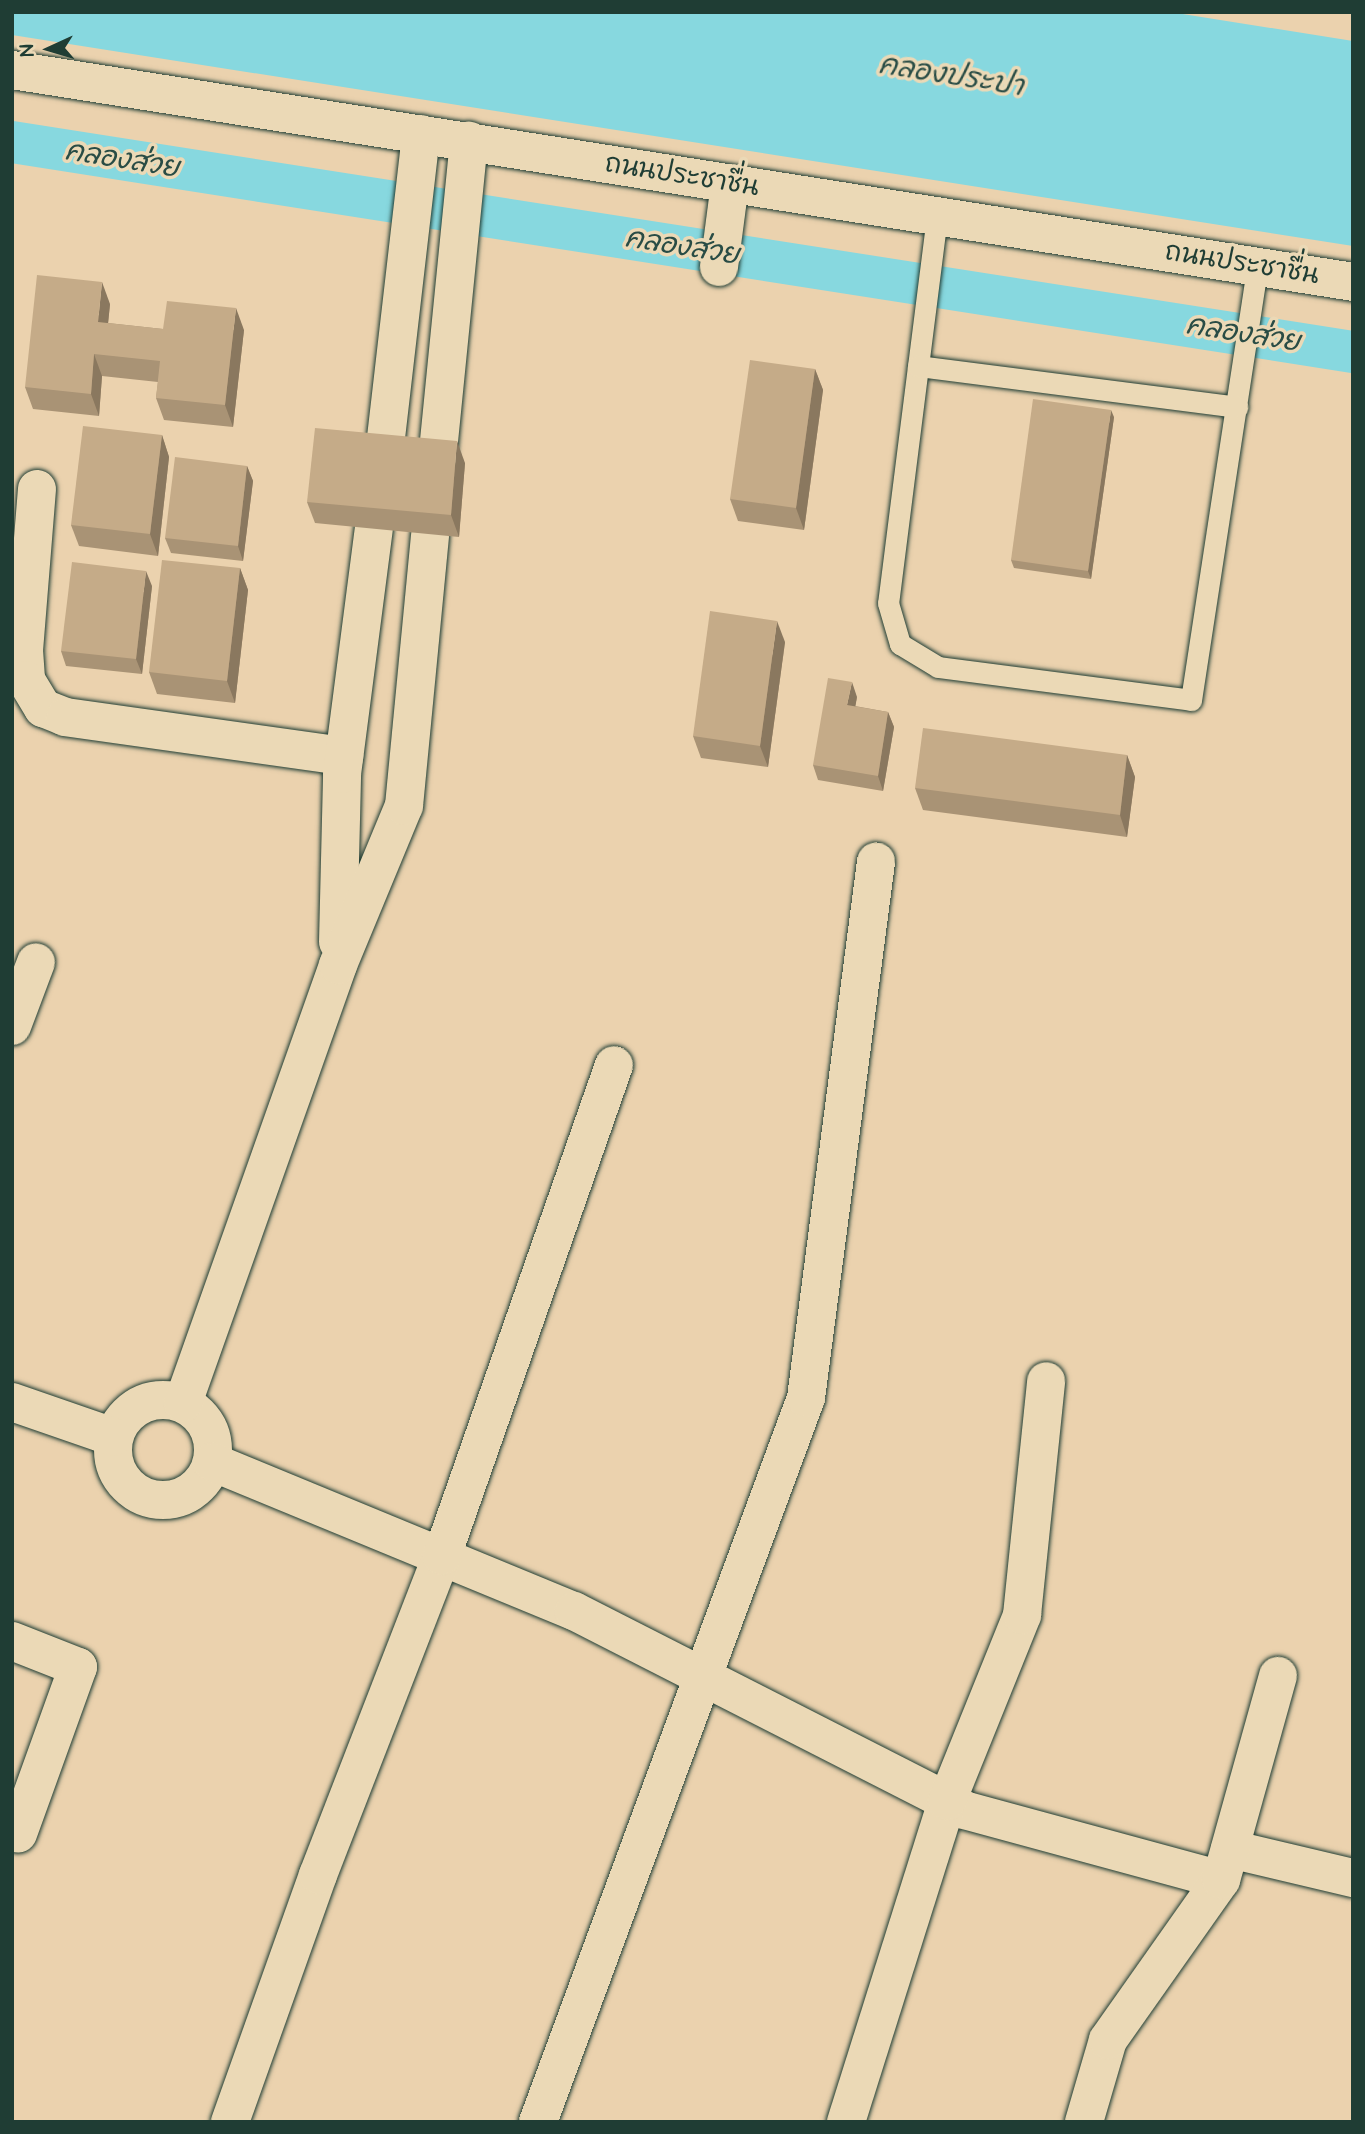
<!DOCTYPE html>
<html>
<head>
<meta charset="utf-8">
<style>
  body { margin:0 }
  #map { position:relative; width:1365px; height:2134px; overflow:hidden; background:#ebd2ae; font-family:"Architects Daughter","Playpen Sans Thai",sans-serif }
  div>[style] { position:absolute }
  .water>* { inset:0; background:#87d8df }
  .canal>* { height:42px; margin:-21px; padding:0 21px; transform-origin:21px; border-radius:21px; background:#87d8df }
  .roads { filter:drop-shadow(0 0 2px #1f3d34) drop-shadow(0 0 2px #1f3d34) }
  .lane>* { height:21px; margin:-10.5px; padding:0 10.5px; transform-origin:10.5px; border-radius:10.5px; background:#ebd9b6 }
  .street>* { height:38px; margin:-19px; padding:0 19px; transform-origin:19px; border-radius:19px; background:#ebd9b6 }
  .street>.ring { margin:-19px; padding:0; box-sizing:content-box; background:none; border:38px solid #ebd9b6; border-radius:50% }
  .secondary>* { height:38px; margin:-19px; padding:0 19px; transform-origin:19px; border-radius:19px; background:#ebd9b6 }
  .wall>* { inset:0; background:#a99375 }
  .shaded-wall>* { inset:0; background:#8a785f }
  .building>* { inset:0; background:#c5ab88 }
  span { translate:-50% -50%; white-space:nowrap; text-align:center; line-height:1.15; -webkit-text-stroke:7px #ebd9b6; paint-order:stroke }
  .street-label { font-size:26px; color:#1f3d34 }
  .water-label { font-size:28px; color:#294c45; font-style:italic }
  .frame { position:absolute; inset:0; border:14px solid #1f3d34; pointer-events:none }
  .north { position:absolute; left:14px; top:14px; width:70px; height:70px; -webkit-text-stroke:5px #ebd9b6; paint-order:stroke; rotate:266deg; font-size:19px; font-weight:700; line-height:28px; text-align:center; color:#1f3d34 }
  .north::after { content:''; display:block; margin:auto; width:24px; height:32px; background:#1f3d34; clip-path:polygon(50% 0,100% 100%,50% 72%,0 100%) }
</style>
</head>
<body>
<div id="map">
  <div class="water">
    <div style="clip-path:polygon(12px 12px,1170px 12px,1353px 41px,1353px 246px,12px 35px)"></div>
  </div>
  <div class="canal">
    <div style="left:12px;top:142px;width:1357px;rotate:8.9deg"></div>
  </div>
  <div class="roads">
    <div class="lane">
      <div style="left:937px;top:216px;width:390px;rotate:97.2deg"></div>
      <div style="left:888px;top:603px;width:43px;rotate:73.7deg"></div>
      <div style="left:900px;top:644px;width:44px;rotate:31.2deg"></div>
      <div style="left:938px;top:667px;width:255px;rotate:7.4deg"></div>
      <div style="left:1191px;top:700px;width:438px;rotate:-81.3deg"></div>
      <div style="left:918px;top:366px;width:322px;rotate:7.3deg"></div>
    </div>
    <div class="street">
      <div style="left:719px;top:267px;width:84px;rotate:-82.5deg"></div>
      <div style="left:384px;top:455px;width:323px;rotate:-83.4deg"></div>
      <div style="left:437px;top:461px;width:322px;rotate:-84.3deg"></div>
      <div style="left:37px;top:489px;width:162px;rotate:94.6deg"></div>
      <div style="left:24px;top:650px;width:30px;rotate:86deg"></div>
      <div style="left:26px;top:680px;width:33px;rotate:59deg"></div>
      <div style="left:43px;top:708px;width:24px;rotate:22deg"></div>
      <div style="left:65px;top:717px;width:282px;rotate:8deg"></div>
      <div style="left:338px;top:942px;width:168px;rotate:-88.6deg"></div>
      <div style="left:342px;top:774px;width:247px;rotate:-82.6deg"></div>
      <div style="left:12px;top:1026px;width:68px;rotate:-69.4deg"></div>
      <div class="ring" style="left:113px;top:1400px;width:62px;height:62px"></div>
      <div style="left:12px;top:1402px;width:107px;rotate:19.1deg"></div>
      <div style="left:183px;top:1403px;width:465px;rotate:-70.5deg"></div>
      <div style="left:338px;top:965px;width:172px;rotate:-67.5deg"></div>
      <div style="left:404px;top:806px;width:272px;rotate:-84.5deg"></div>
      <div style="left:212px;top:1462px;width:391px;rotate:22.4deg"></div>
      <div style="left:574px;top:1611px;width:438px;rotate:27deg"></div>
      <div style="left:964px;top:1810px;width:266px;rotate:15.2deg"></div>
      <div style="left:12px;top:1641px;width:71px;rotate:21.5deg"></div>
      <div style="left:78px;top:1667px;width:177px;rotate:109.8deg"></div>
      <div style="left:1230px;top:1849px;width:126px;rotate:13.3deg"></div>
      <div style="left:230px;top:2122px;width:262px;rotate:-70.4deg"></div>
      <div style="left:318px;top:1875px;width:342px;rotate:-68.8deg"></div>
      <div style="left:442px;top:1556px;width:520px;rotate:-70.69deg"></div>
      <div style="left:538px;top:2122px;width:772px;rotate:-69.69deg"></div>
      <div style="left:806px;top:1398px;width:541px;rotate:-82.56deg"></div>
      <div style="left:846px;top:2122px;width:337px;rotate:-72.5deg"></div>
      <div style="left:947px;top:1801px;width:201px;rotate:-68deg"></div>
      <div style="left:1022px;top:1615px;width:235px;rotate:-84.1deg"></div>
      <div style="left:1084px;top:2122px;width:85px;rotate:-73.7deg"></div>
      <div style="left:1108px;top:2040px;width:196px;rotate:-54.8deg"></div>
      <div style="left:1221px;top:1880px;width:212px;rotate:-74.4deg"></div>
    </div>
    <div class="secondary">
      <div style="left:12px;top:70px;width:1358px;rotate:8.98deg"></div>
    </div>
  </div>
  <div class="wall">
    <div style="clip-path:polygon(110px 304px,108px 323px,163px 329px,244px 330px,233px 427px,164px 420px,156px 398px,158px 382px,102px 376px,99px 416px,33px 409px,25px 387px)"></div>
    <div style="clip-path:polygon(815px 369px,823px 390px,804px 530px,738px 521px,730px 499px)"></div>
    <div style="clip-path:polygon(1114px 417px,1091px 579px,1014px 568px,1011px 560px)"></div>
    <div style="clip-path:polygon(162px 435px,169px 457px,158px 556px,79px 546px,71px 525px)"></div>
    <div style="clip-path:polygon(465px 463px,459px 537px,315px 523px,307px 502px)"></div>
    <div style="clip-path:polygon(247px 466px,253px 481px,243px 561px,171px 553px,165px 538px)"></div>
    <div style="clip-path:polygon(240px 568px,248px 590px,235px 703px,157px 694px,149px 672px)"></div>
    <div style="clip-path:polygon(152px 586px,142px 674px,66px 666px,61px 651px)"></div>
    <div style="clip-path:polygon(785px 642px,768px 767px,701px 758px,693px 736px)"></div>
    <div style="clip-path:polygon(857px 697px,855px 706px,888px 712px,894px 727px,883px 791px,818px 780px,813px 765px)"></div>
    <div style="clip-path:polygon(1127px 755px,1135px 777px,1127px 837px,923px 810px,915px 788px)"></div>
  </div>
  <div class="shaded-wall">
    <div style="clip-path:polygon(102px 282px,110px 304px,106px 344px,98px 322px)"></div>
    <div style="clip-path:polygon(236px 308px,244px 330px,233px 427px,225px 405px)"></div>
    <div style="clip-path:polygon(94px 354px,102px 376px,99px 416px,91px 394px)"></div>
    <div style="clip-path:polygon(815px 369px,823px 390px,804px 530px,796px 508px)"></div>
    <div style="clip-path:polygon(1111px 410px,1114px 417px,1091px 579px,1088px 571px)"></div>
    <div style="clip-path:polygon(162px 435px,169px 457px,158px 556px,150px 534px)"></div>
    <div style="clip-path:polygon(457px 441px,465px 463px,459px 537px,451px 515px)"></div>
    <div style="clip-path:polygon(247px 466px,253px 481px,243px 561px,238px 546px)"></div>
    <div style="clip-path:polygon(240px 568px,248px 590px,235px 703px,227px 681px)"></div>
    <div style="clip-path:polygon(146px 571px,152px 586px,142px 674px,136px 659px)"></div>
    <div style="clip-path:polygon(777px 621px,785px 642px,768px 767px,760px 746px)"></div>
    <div style="clip-path:polygon(852px 682px,857px 697px,853px 720px,847px 705px)"></div>
    <div style="clip-path:polygon(888px 712px,894px 727px,883px 791px,878px 776px)"></div>
    <div style="clip-path:polygon(1127px 755px,1135px 777px,1127px 837px,1120px 815px)"></div>
  </div>
  <div class="building">
    <div style="clip-path:polygon(37px 275px,102px 282px,98px 322px,163px 329px,167px 301px,236px 308px,225px 405px,156px 398px,160px 361px,94px 354px,91px 394px,25px 387px)"></div>
    <div style="clip-path:polygon(750px 360px,815px 369px,796px 508px,730px 499px)"></div>
    <div style="clip-path:polygon(1033px 399px,1111px 410px,1088px 571px,1011px 560px)"></div>
    <div style="clip-path:polygon(83px 426px,162px 435px,150px 534px,71px 525px)"></div>
    <div style="clip-path:polygon(315px 428px,457px 441px,451px 515px,307px 502px)"></div>
    <div style="clip-path:polygon(175px 457px,247px 466px,238px 546px,165px 538px)"></div>
    <div style="clip-path:polygon(162px 560px,240px 568px,227px 681px,149px 672px)"></div>
    <div style="clip-path:polygon(72px 562px,146px 571px,136px 659px,61px 651px)"></div>
    <div style="clip-path:polygon(710px 611px,777px 621px,760px 746px,693px 736px)"></div>
    <div style="clip-path:polygon(828px 678px,852px 682px,847px 705px,888px 712px,878px 776px,813px 765px)"></div>
    <div style="clip-path:polygon(923px 728px,1127px 755px,1120px 815px,915px 788px)"></div>
  </div>
  <div class="street-label">
    <span style="left:682px;top:176px;rotate:9deg">ถนนประชาชื่น</span>
    <span style="left:1242px;top:264px;rotate:9deg">ถนนประชาชื่น</span>
  </div>
  <div class="water-label">
    <span style="left:951px;top:76px;rotate:9deg">คลองประปา</span>
    <span style="left:122px;top:160px;rotate:9deg">คลองส่วย</span>
    <span style="left:682px;top:247px;rotate:9deg">คลองส่วย</span>
    <span style="left:1243px;top:334px;rotate:9deg">คลองส่วย</span>
  </div>
  <div class="frame"></div>
  <div class="north">N</div>
</div>
</body>
</html>
